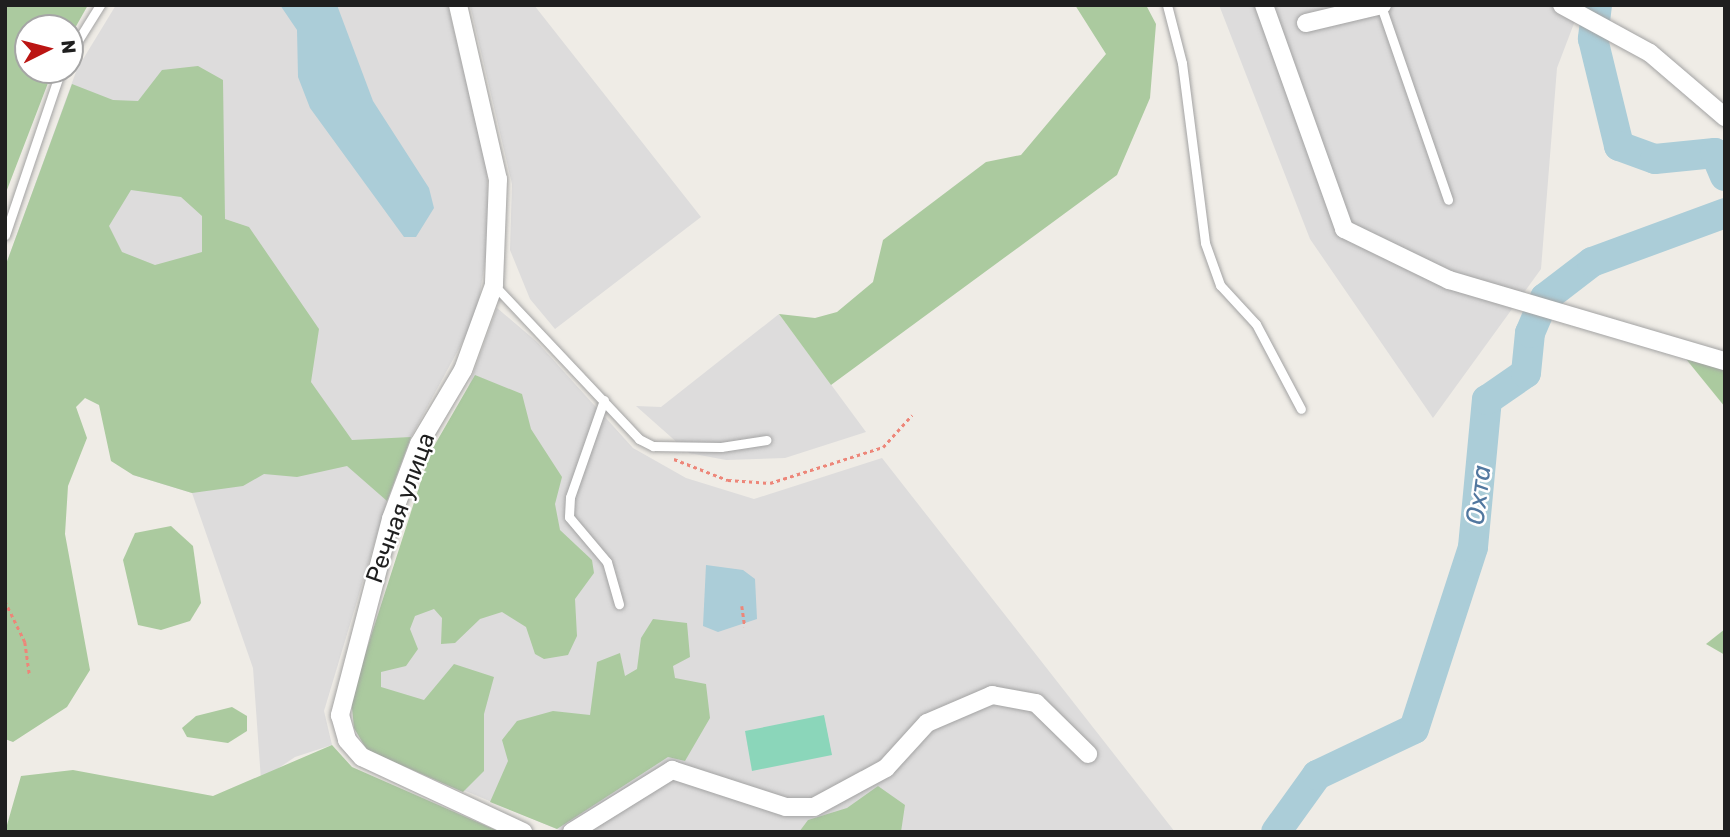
<!DOCTYPE html>
<html>
<head>
<meta charset="utf-8">
<style>
  body { margin:0 }
  #map { position:relative; width:1730px; height:837px; overflow:hidden; background:#efece6; font-family:Rubik,sans-serif }
  div>[style] { position:absolute }
  .residential>* { inset:0; background:#dddcdc }
  .forest>* { inset:0; background:#abca9f }
  .pitch>* { inset:0; background:#8bd6ba }
  .water>* { inset:0; background:#abcdd8 }
  .river>* { height:30px; margin:-15px; padding:0 15px; transform-origin:15px; border-radius:15px; background:#abcdd8 }
  .path>* { height:2.5px; margin-top:-1.25px; transform-origin:0; background:repeating-linear-gradient(90deg,#ed8679 0 3.5px,transparent 0 7px) }
  .roads { filter:drop-shadow(0 0 2px #a3a3a3) drop-shadow(0 0 2px #a3a3a3) }
  .service>* { height:9px; margin:-4.5px; padding:0 4.5px; transform-origin:4.5px; border-radius:4.5px; background:#fff }
  .minor>* { height:18px; margin:-9px; padding:0 9px; transform-origin:9px; border-radius:9px; background:#fff }
  span { translate:-50% -50%; white-space:nowrap; text-align:center; line-height:1.15; -webkit-text-stroke:5px #fff; paint-order:stroke }
  .street-label { font-size:24px; color:#1f1f1f }
  .water-label { font-size:26px; color:#51779f; font-style:italic }
  .frame { position:absolute; inset:0; border:7px solid #1f1f1f; pointer-events:none }
  .north { position:absolute; left:14px; top:14px; width:70px; height:70px; box-sizing:border-box; background:#fff; border:2px solid #a5a5a5; border-radius:50%; rotate:84deg; font-size:19px; font-weight:700; line-height:28px; text-align:center; color:#1f1f1f }
  .north::after { content:''; display:block; margin:auto; width:24px; height:32px; background:#bb1513; clip-path:polygon(50% 0,100% 100%,50% 72%,0 100%) }
</style>
</head>
<body>
<div id="map">
  <div class="residential">
    <div style="clip-path:polygon(116px 5px,448px 5px,487px 170px,489px 238px,476px 317px,411px 437px,387px 501px,324px 711px,332px 745px,295px 757px,261px 780px,253px 668px,192px 493px,133px 475px,106px 324px,5px 267px,77px 69px)"></div>
    <div style="clip-path:polygon(470px 5px,534px 5px,701px 217px,555px 329px,530px 299px,510px 250px,512px 184px)"></div>
    <div style="clip-path:polygon(1219px 5px,1581px 5px,1557px 68px,1541px 269px,1433px 418px,1310px 239px)"></div>
    <div style="clip-path:polygon(497px 308px,537px 342px,633px 448px,686px 478px,754px 499px,882px 458px,1175px 832px,564px 832px,367px 750px,354px 728px,430px 453px,462px 404px)"></div>
    <div style="clip-path:polygon(779px 314px,866px 432px,785px 458px,726px 460px,689px 453px,636px 406px,661px 407px)"></div>
  </div>
  <div class="forest">
    <div style="clip-path:polygon(5px 5px,88px 5px,70px 37px,70px 28px,28px 28px,28px 70px,53px 70px,5px 195px)"></div>
    <div style="clip-path:polygon(1075px 5px,1146px 5px,1156px 24px,1150px 98px,1117px 175px,831px 385px,779px 314px,815px 318px,837px 312px,873px 282px,883px 240px,986px 162px,1021px 155px,1106px 54px)"></div>
    <div style="clip-path:polygon(evenodd,198px 66px,223px 80px,225px 219px,249px 227px,319px 329px,311px 382px,352px 440px,411px 437px,387px 501px,347px 466px,297px 477px,264px 474px,243px 486px,192px 493px,133px 475px,111px 461px,99px 405px,85px 398px,76px 407px,87px 438px,68px 486px,65px 534px,90px 670px,67px 707px,13px 742px,5px 739px,5px 267px,72px 84px,113px 100px,138px 101px,162px 70px,198px 66px,131px 190px,181px 197px,202px 216px,202px 252px,155px 265px,122px 252px,109px 226px,131px 190px)"></div>
    <div style="clip-path:polygon(1686px 359px,1725px 369px,1725px 407px)"></div>
    <div style="clip-path:polygon(475px 375px,522px 394px,531px 429px,562px 477px,555px 504px,560px 530px,592px 560px,594px 573px,575px 599px,577px 636px,568px 655px,544px 659px,535px 654px,526px 627px,502px 612px,480px 619px,455px 643px,441px 644px,442px 618px,434px 609px,415px 616px,410px 629px,418px 649px,406px 666px,381px 672px,381px 687px,424px 700px,454px 664px,494px 677px,484px 714px,484px 771px,463px 792px,367px 750px,354px 728px,351px 698px,430px 453px)"></div>
    <div style="clip-path:polygon(171px 526px,193px 546px,201px 603px,190px 621px,161px 630px,138px 625px,123px 560px,135px 533px)"></div>
    <div style="clip-path:polygon(653px 619px,687px 623px,690px 657px,673px 666px,675px 678px,706px 684px,710px 718px,685px 761px,668px 757px,557px 829px,490px 802px,508px 761px,502px 740px,517px 721px,553px 711px,590px 715px,597px 662px,620px 653px,625px 676px,637px 669px,641px 638px)"></div>
    <div style="clip-path:polygon(1725px 629px,1725px 655px,1706px 644px)"></div>
    <div style="clip-path:polygon(232px 707px,247px 716px,247px 731px,228px 743px,187px 737px,182px 728px,196px 716px)"></div>
    <div style="clip-path:polygon(332px 745px,352px 767px,500px 832px,5px 832px,21px 776px,73px 770px,213px 796px)"></div>
    <div style="clip-path:polygon(878px 786px,905px 805px,901px 832px,799px 832px,808px 820px,847px 808px)"></div>
  </div>
  <div class="pitch">
    <div style="clip-path:polygon(824px 715px,832px 755px,752px 771px,745px 731px)"></div>
  </div>
  <div class="water">
    <div style="clip-path:polygon(280px 5px,337px 5px,373px 101px,429px 188px,434px 208px,416px 237px,404px 237px,310px 108px,298px 77px,297px 30px)"></div>
    <div style="clip-path:polygon(706px 565px,743px 570px,755px 579px,757px 619px,718px 632px,703px 626px)"></div>
  </div>
  <div class="river">
    <div style="left:1597px;top:5px;width:34px;rotate:97deg"></div>
    <div style="left:1593px;top:39px;width:110px;rotate:76.3deg"></div>
    <div style="left:1619px;top:146px;width:38px;rotate:20deg"></div>
    <div style="left:1655px;top:159px;width:60px;rotate:-5.7deg"></div>
    <div style="left:1715px;top:153px;width:25px;rotate:67deg"></div>
    <div style="left:1276px;top:832px;width:70px;rotate:-54.3deg"></div>
    <div style="left:1317px;top:775px;width:107px;rotate:-25.4deg"></div>
    <div style="left:1414px;top:729px;width:191px;rotate:-72deg"></div>
    <div style="left:1473px;top:547px;width:148px;rotate:-84.6deg"></div>
    <div style="left:1487px;top:400px;width:47px;rotate:-34.7deg"></div>
    <div style="left:1526px;top:373px;width:40px;rotate:-84.3deg"></div>
    <div style="left:1530px;top:333px;width:38px;rotate:-67deg"></div>
    <div style="left:1545px;top:298px;width:59px;rotate:-37.5deg"></div>
    <div style="left:1592px;top:262px;width:142px;rotate:-20.2deg"></div>
  </div>
  <div class="path">
    <div style="left:674px;top:459px;width:58px;rotate:21.3deg"></div>
    <div style="left:728px;top:480px;width:42px;rotate:4.1deg"></div>
    <div style="left:770px;top:483px;width:119px;rotate:-17.7deg"></div>
    <div style="left:883px;top:447px;width:43px;rotate:-47.8deg"></div>
    <div style="left:5px;top:601px;width:46px;rotate:64deg"></div>
    <div style="left:25px;top:642px;width:35px;rotate:82deg"></div>
    <div style="left:742px;top:606px;width:21px;rotate:82deg"></div>
  </div>
  <div class="roads">
    <div class="service">
      <div style="left:1167px;top:5px;width:60px;rotate:75.5deg"></div>
      <div style="left:1182px;top:63px;width:181px;rotate:82.7deg"></div>
      <div style="left:1205px;top:243px;width:45px;rotate:70.3deg"></div>
      <div style="left:1220px;top:285px;width:53px;rotate:47.3deg"></div>
      <div style="left:1256px;top:324px;width:96px;rotate:62.1deg"></div>
      <div style="left:1381px;top:6px;width:205px;rotate:70.9deg"></div>
      <div style="left:70px;top:53px;width:57px;rotate:-58deg"></div>
      <div style="left:5px;top:235px;width:174px;rotate:-71.3deg"></div>
      <div style="left:494px;top:285px;width:212px;rotate:46.7deg"></div>
      <div style="left:639px;top:439px;width:16px;rotate:27deg"></div>
      <div style="left:653px;top:446px;width:68px;rotate:0.8deg"></div>
      <div style="left:721px;top:447px;width:46px;rotate:-8.8deg"></div>
      <div style="left:604px;top:400px;width:103px;rotate:109.3deg"></div>
      <div style="left:570px;top:497px;width:20px;rotate:93deg"></div>
      <div style="left:569px;top:517px;width:59px;rotate:49.8deg"></div>
      <div style="left:607px;top:562px;width:44px;rotate:74.1deg"></div>
    </div>
    <div class="minor">
      <div style="left:458px;top:5px;width:179px;rotate:77.1deg"></div>
      <div style="left:498px;top:179px;width:106px;rotate:92.2deg"></div>
      <div style="left:494px;top:285px;width:90px;rotate:110deg"></div>
      <div style="left:463px;top:370px;width:86px;rotate:120.7deg"></div>
      <div style="left:419px;top:444px;width:80px;rotate:110.5deg"></div>
      <div style="left:391px;top:519px;width:203px;rotate:104.6deg"></div>
      <div style="left:340px;top:715px;width:26px;rotate:74deg"></div>
      <div style="left:347px;top:740px;width:23px;rotate:49deg"></div>
      <div style="left:362px;top:757px;width:178px;rotate:25deg"></div>
      <div style="left:1264px;top:5px;width:238px;rotate:70.3deg"></div>
      <div style="left:1344px;top:229px;width:117px;rotate:25.9deg"></div>
      <div style="left:1449px;top:280px;width:288px;rotate:16.4deg"></div>
      <div style="left:1562px;top:5px;width:100px;rotate:28.6deg"></div>
      <div style="left:1650px;top:53px;width:99px;rotate:40.5deg"></div>
      <div style="left:1306px;top:23px;width:78px;rotate:-13.3deg"></div>
      <div style="left:572px;top:832px;width:118px;rotate:-31.8deg"></div>
      <div style="left:672px;top:770px;width:120px;rotate:18deg"></div>
      <div style="left:786px;top:807px;width:28px"></div>
      <div style="left:814px;top:807px;width:82px;rotate:-28.4deg"></div>
      <div style="left:886px;top:768px;width:61px;rotate:-47.7deg"></div>
      <div style="left:927px;top:723px;width:71px;rotate:-23.3deg"></div>
      <div style="left:992px;top:695px;width:45px;rotate:10.3deg"></div>
      <div style="left:1036px;top:703px;width:73px;rotate:44.4deg"></div>
    </div>
  </div>
  <div class="street-label">
    <span style="left:401px;top:508px;rotate:-70deg">Речная улица</span>
  </div>
  <div class="water-label">
    <span style="left:1479px;top:495px;rotate:-83deg">Охта</span>
  </div>
  <div class="frame"></div>
  <div class="north">N</div>
</div>
</body>
</html>
